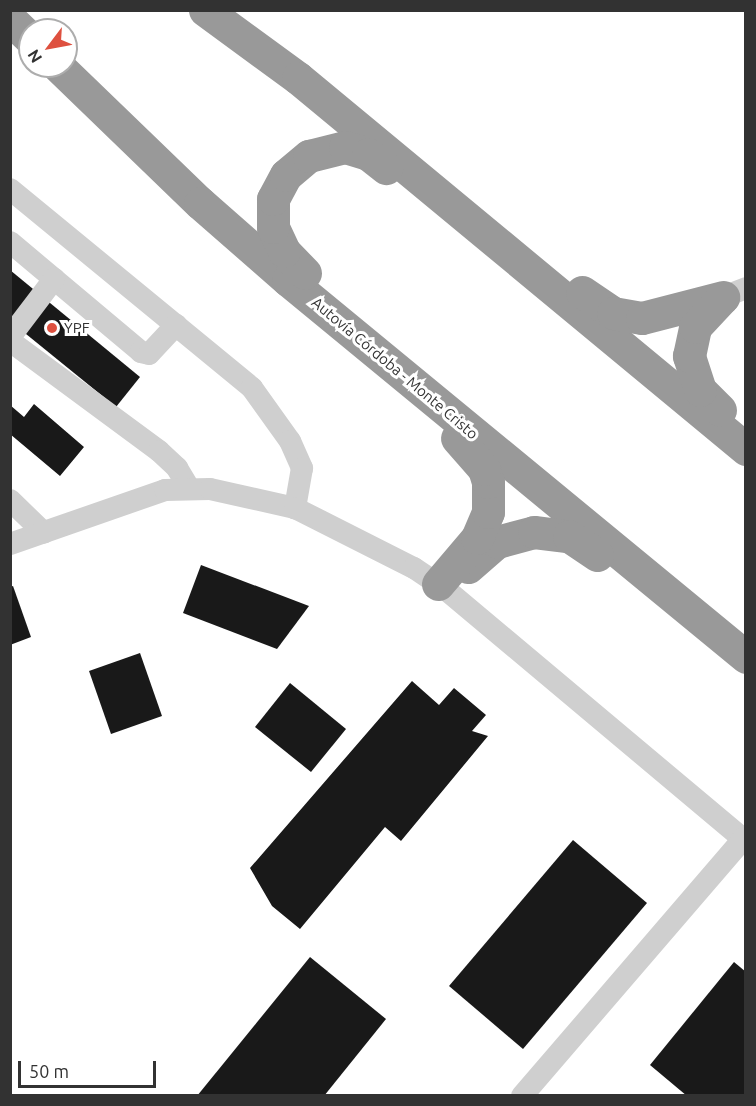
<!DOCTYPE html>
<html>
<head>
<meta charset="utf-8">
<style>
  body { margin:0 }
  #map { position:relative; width:756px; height:1106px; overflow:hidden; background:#fff; font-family:Ubuntu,sans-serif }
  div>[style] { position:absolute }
  .building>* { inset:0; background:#191919 }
  .minor>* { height:22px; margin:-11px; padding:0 11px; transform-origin:11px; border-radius:11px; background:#cfcfcf }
  .highway>* { height:33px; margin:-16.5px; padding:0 16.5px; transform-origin:16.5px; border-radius:16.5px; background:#999 }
  .dots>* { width:16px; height:16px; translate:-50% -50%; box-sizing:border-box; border:3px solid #fff; border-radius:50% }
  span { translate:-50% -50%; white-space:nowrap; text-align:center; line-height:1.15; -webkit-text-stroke:6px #fff; paint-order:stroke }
  .poi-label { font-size:15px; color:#323232 }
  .left { translate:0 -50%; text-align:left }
  .street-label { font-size:15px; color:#323232 }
  .frame { position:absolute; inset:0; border:12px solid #323232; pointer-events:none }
  .north { position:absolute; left:18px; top:18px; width:60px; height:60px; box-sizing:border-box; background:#fff; border:2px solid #adadad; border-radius:50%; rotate:238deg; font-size:16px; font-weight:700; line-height:24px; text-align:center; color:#323232 }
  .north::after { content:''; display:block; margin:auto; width:21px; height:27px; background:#de503f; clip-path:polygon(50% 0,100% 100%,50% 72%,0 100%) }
  .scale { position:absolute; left:18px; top:1061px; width:138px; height:27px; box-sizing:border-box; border:3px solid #323232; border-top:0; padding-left:8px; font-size:18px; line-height:21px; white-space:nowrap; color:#323232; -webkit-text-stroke:4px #fff; paint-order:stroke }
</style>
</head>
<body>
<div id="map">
  <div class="building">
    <div style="clip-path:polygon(10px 270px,140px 377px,116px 407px,10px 321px)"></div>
    <div style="clip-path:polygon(34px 404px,84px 447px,60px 476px,10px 434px,10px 405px,24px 417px)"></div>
    <div style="clip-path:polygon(201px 565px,309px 606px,277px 649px,183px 613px)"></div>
    <div style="clip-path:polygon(13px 586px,31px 637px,10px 645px,10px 587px)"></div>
    <div style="clip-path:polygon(140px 653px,162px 716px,111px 734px,89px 671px)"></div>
    <div style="clip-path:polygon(412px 681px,439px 705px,454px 688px,486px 715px,472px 731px,488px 736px,401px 841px,385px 827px,300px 929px,272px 906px,250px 868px)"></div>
    <div style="clip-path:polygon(290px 683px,346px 729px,311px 772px,255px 727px)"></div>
    <div style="clip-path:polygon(573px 840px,647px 903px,523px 1049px,449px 986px)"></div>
    <div style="clip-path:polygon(310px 957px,386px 1019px,324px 1096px,197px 1096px)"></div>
    <div style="clip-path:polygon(734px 962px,746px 972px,746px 1096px,687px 1096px,650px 1065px)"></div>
  </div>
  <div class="minor">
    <div style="left:10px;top:189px;width:313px;rotate:39.4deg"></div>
    <div style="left:252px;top:388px;width:65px;rotate:54.4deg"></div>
    <div style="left:290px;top:441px;width:30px;rotate:66deg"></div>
    <div style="left:302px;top:468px;width:41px;rotate:99.9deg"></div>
    <div style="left:10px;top:242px;width:171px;rotate:40deg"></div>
    <div style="left:141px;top:352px;width:8px;rotate:14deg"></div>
    <div style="left:149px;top:354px;width:40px;rotate:-47deg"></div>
    <div style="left:723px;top:297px;width:25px;rotate:-21deg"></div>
    <div style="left:10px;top:337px;width:73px;rotate:-52.8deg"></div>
    <div style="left:10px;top:341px;width:185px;rotate:36.4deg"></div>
    <div style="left:159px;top:451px;width:25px;rotate:43deg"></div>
    <div style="left:177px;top:468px;width:23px;rotate:59deg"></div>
    <div style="left:10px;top:500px;width:47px;rotate:44.1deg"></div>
    <div style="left:10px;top:544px;width:164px;rotate:-19.2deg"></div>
    <div style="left:165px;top:490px;width:45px;rotate:-1.3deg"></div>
    <div style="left:210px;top:489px;width:87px;rotate:12.6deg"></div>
    <div style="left:295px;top:508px;width:133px;rotate:26.8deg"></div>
    <div style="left:414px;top:568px;width:36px;rotate:34deg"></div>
    <div style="left:444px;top:588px;width:394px;rotate:40deg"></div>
    <div style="left:522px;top:1096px;width:339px;rotate:-49.3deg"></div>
  </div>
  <div class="highway">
    <div style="left:205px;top:10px;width:115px;rotate:36.2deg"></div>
    <div style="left:298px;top:78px;width:582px;rotate:39.63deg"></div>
    <div style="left:10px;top:19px;width:28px;rotate:44deg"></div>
    <div style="left:58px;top:66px;width:197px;rotate:44deg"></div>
    <div style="left:200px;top:203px;width:117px;rotate:41.2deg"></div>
    <div style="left:288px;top:280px;width:593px;rotate:39.46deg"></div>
    <div style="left:305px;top:273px;width:30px;rotate:-134deg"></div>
    <div style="left:284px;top:251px;width:26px;rotate:-115deg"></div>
    <div style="left:273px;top:227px;width:28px;rotate:-90deg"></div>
    <div style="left:273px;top:199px;width:27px;rotate:-62deg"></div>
    <div style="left:286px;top:175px;width:30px;rotate:-40deg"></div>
    <div style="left:309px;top:156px;width:37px;rotate:-14deg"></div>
    <div style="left:345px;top:147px;width:24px;rotate:17deg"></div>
    <div style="left:368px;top:154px;width:23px;rotate:38deg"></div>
    <div style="left:582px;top:292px;width:37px;rotate:34deg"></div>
    <div style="left:613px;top:313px;width:29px;rotate:10deg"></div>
    <div style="left:642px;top:318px;width:84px;rotate:-14.5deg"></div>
    <div style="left:720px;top:410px;width:28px;rotate:-135deg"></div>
    <div style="left:700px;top:390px;width:36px;rotate:-108deg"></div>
    <div style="left:689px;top:356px;width:30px;rotate:-78deg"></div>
    <div style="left:695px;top:327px;width:40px;rotate:-47deg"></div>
    <div style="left:468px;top:567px;width:38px;rotate:-41deg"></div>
    <div style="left:497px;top:542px;width:38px;rotate:-15deg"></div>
    <div style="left:534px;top:532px;width:35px;rotate:7deg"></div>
    <div style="left:569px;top:536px;width:34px;rotate:34deg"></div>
    <div style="left:438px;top:584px;width:60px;rotate:-49.7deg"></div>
    <div style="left:477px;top:538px;width:28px;rotate:-67deg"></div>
    <div style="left:488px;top:512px;width:30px;rotate:-90deg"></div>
    <div style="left:488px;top:482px;width:14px;rotate:-107deg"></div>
    <div style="left:484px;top:469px;width:41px;rotate:-131.1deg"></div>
  </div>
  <div class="dots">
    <div style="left:52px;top:328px;background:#de503f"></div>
  </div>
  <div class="poi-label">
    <span class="left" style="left:64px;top:328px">YPF</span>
  </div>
  <div class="street-label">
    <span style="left:395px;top:368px;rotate:40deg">Autovía Córdoba - Monte Cristo</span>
  </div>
  <div class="frame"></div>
  <div class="north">N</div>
  <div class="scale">50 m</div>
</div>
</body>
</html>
